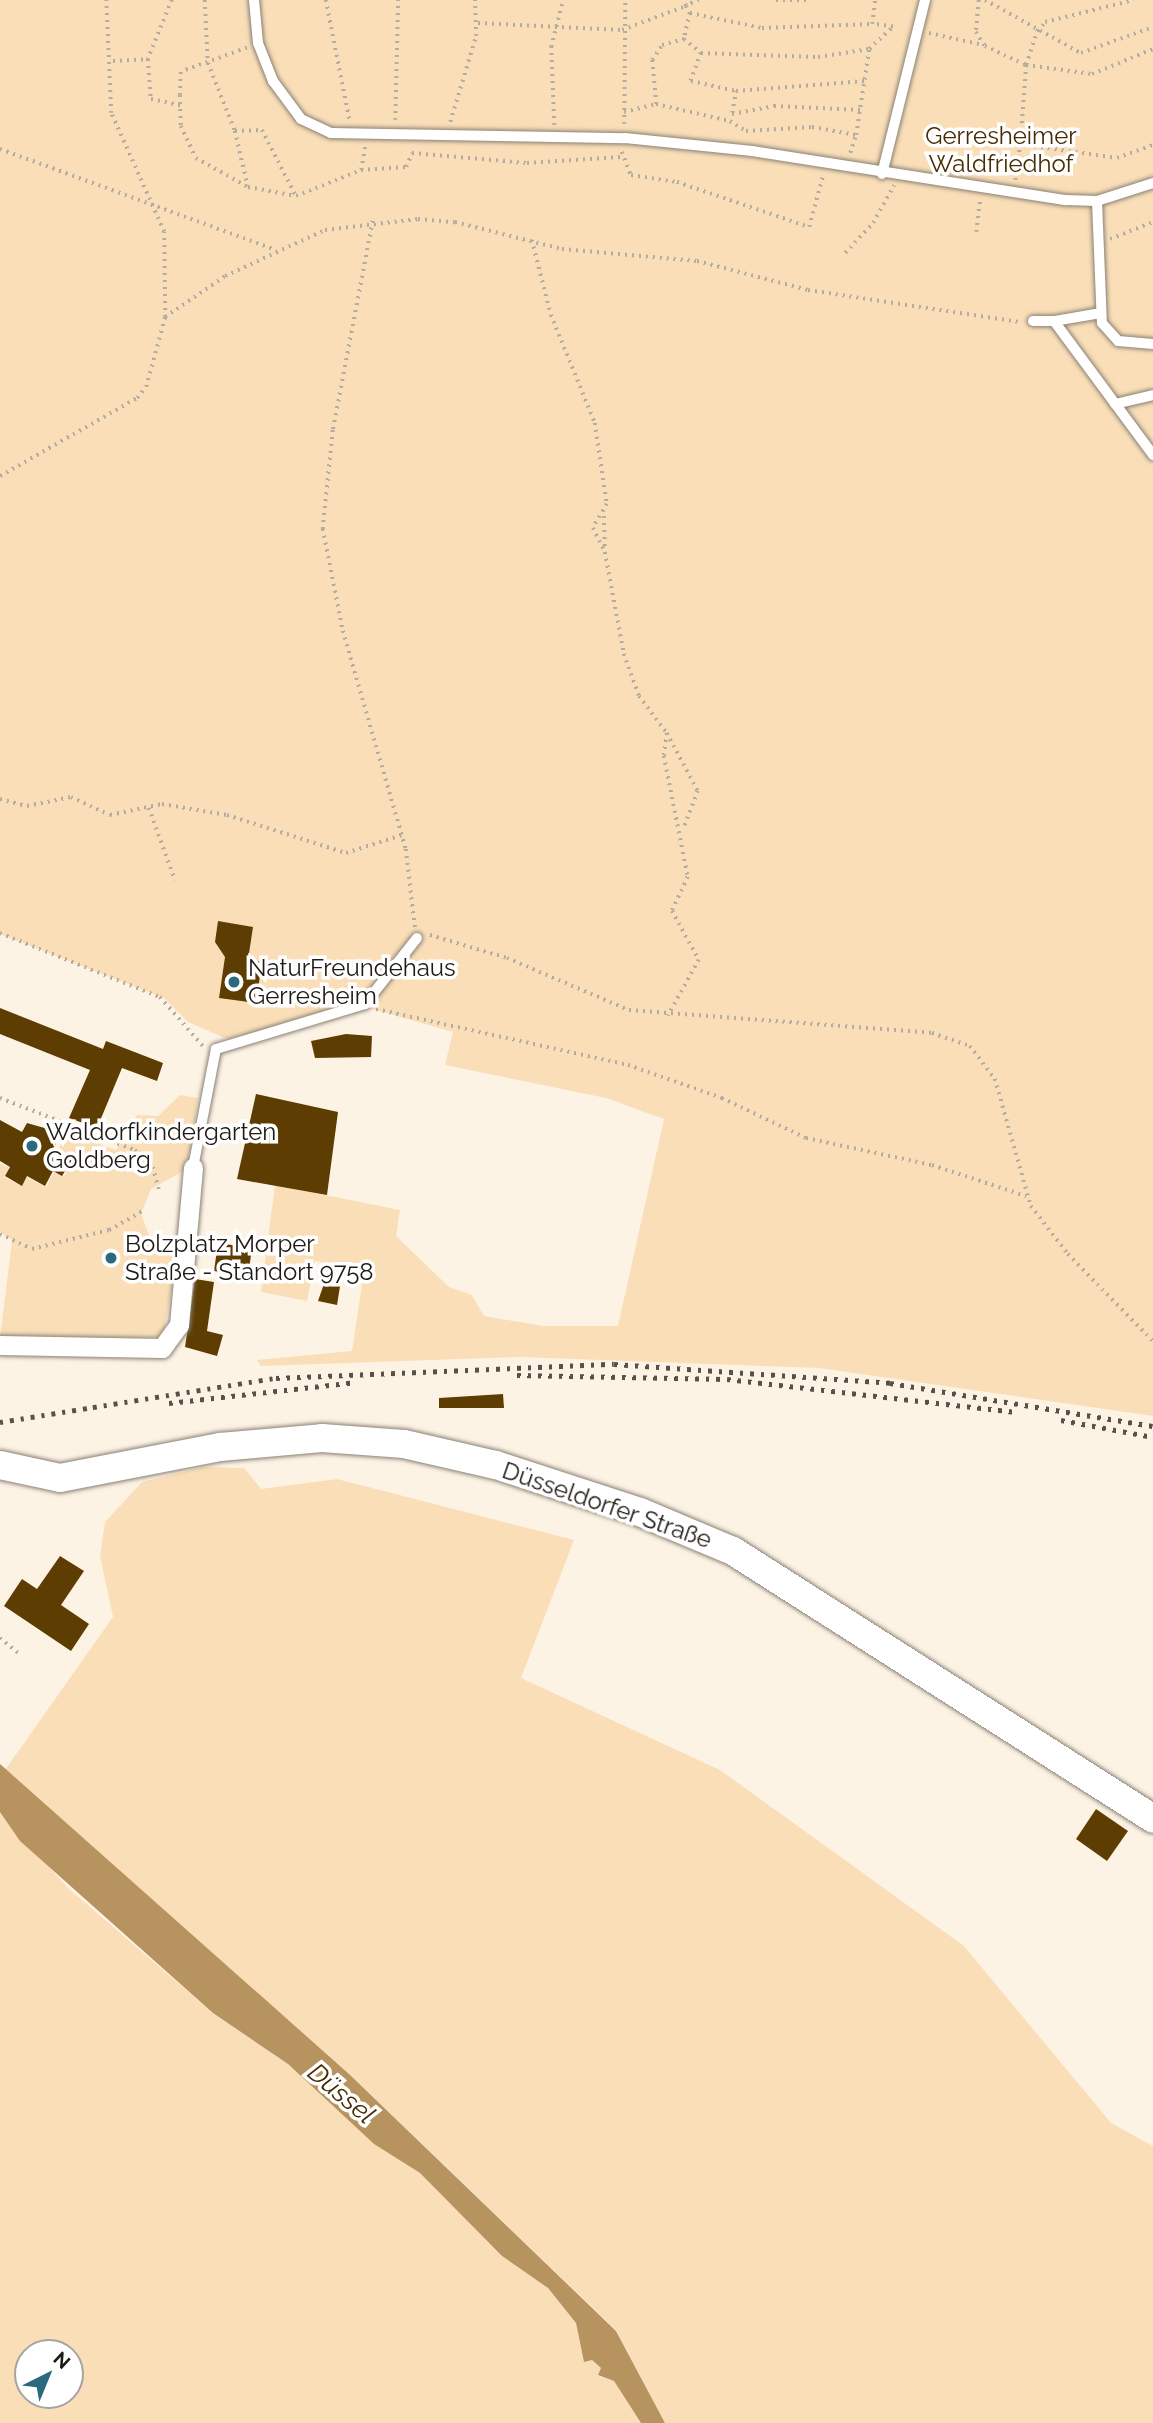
<!DOCTYPE html>
<html>
<head>
<meta charset="utf-8">
<style>
  body { margin:0 }
  #map { position:relative; width:1153px; height:2423px; overflow:hidden; background:#fdf3e5; font-family:Raleway,sans-serif }
  div>[style] { position:absolute }
  .green>* { inset:0; background:#fadeb8 }
  .water>* { inset:0; background:#b7935f }
  .building>* { inset:0; background:#5d3d01 }
  .path>* { height:3.5px; margin-top:-1.75px; transform-origin:0; background:repeating-linear-gradient(90deg,#b3aca1 0 2px,transparent 0 7px) }
  .roads { filter:drop-shadow(0 0 2px #8a8175) drop-shadow(0 0 2px #8a8175) }
  .lane>* { height:10px; margin:-5px; padding:0 5px; transform-origin:5px; border-radius:5px; background:#fff }
  .street>* { height:19px; margin:-9.5px; padding:0 9.5px; transform-origin:9.5px; border-radius:9.5px; background:#fff }
  .secondary>* { height:28px; margin:-14px; padding:0 14px; transform-origin:14px; border-radius:14px; background:#fff }
  .rail>* { height:5px; margin-top:-2.5px; transform-origin:0; background:repeating-linear-gradient(90deg,#56524a 0 3.5px,transparent 0 10.5px) }
  .dots>* { width:19px; height:19px; translate:-50% -50%; box-sizing:border-box; border:4px solid #fff; border-radius:50% }
  span { translate:-50% -50%; white-space:nowrap; text-align:center; line-height:1.15; -webkit-text-stroke:7px #fff; paint-order:stroke }
  .park-label { font-size:24px; color:#462d01 }
  .poi-label { font-size:24px; color:#1e1b16 }
  .left { translate:0 -50%; text-align:left }
  .street-label { font-size:24px; color:#1e1b16 }
  .water-label { font-size:26px; color:#442b00; font-style:italic }
  .north { position:absolute; left:14px; top:2339px; width:70px; height:70px; box-sizing:border-box; background:#fff; border:2px solid #a5a4a2; border-radius:50%; rotate:43deg; font-size:19px; font-weight:700; line-height:28px; text-align:center; color:#1e1b16 }
  .north::after { content:''; display:block; margin:auto; width:24px; height:32px; background:#2b697f; clip-path:polygon(50% 0,100% 100%,50% 72%,0 100%) }
</style>
</head>
<body>
<div id="map">
  <div class="green">
    <div style="clip-path:polygon(0 0,1153px 0,1153px 1416px,819px 1368px,520px 1357px,261px 1366px,257px 1360px,352px 1351px,364px 1271px,315px 1261px,307px 1301px,261px 1292px,275px 1185px,400px 1210px,396px 1236px,449px 1287px,472px 1295px,484px 1316px,543px 1326px,618px 1326px,664px 1119px,606px 1098px,445px 1065px,453px 1032px,365px 1007px,405px 940px,364px 1003px,227px 1039px,188px 1022px,164px 998px,0 934px)"></div>
    <div style="clip-path:polygon(180px 1095px,198px 1098px,187px 1169px,151px 1189px,141px 1214px,149px 1235px,177px 1258px,163px 1337px,0 1338px,12px 1240px,0 1232px,0 1163px,9px 1168px,4px 1177px,22px 1186px,27px 1177px,46px 1187px,54px 1172px,64px 1176px,73px 1159px,59px 1148px,67px 1132px,116px 1150px,137px 1115px,158px 1116px)"></div>
    <div style="clip-path:polygon(204px 1467px,244px 1468px,261px 1489px,337px 1479px,574px 1540px,521px 1678px,720px 1770px,964px 1946px,1111px 2123px,1153px 2146px,1153px 2423px,665px 2423px,616px 2330px,349px 2074px,5px 1770px,113px 1617px,100px 1556px,105px 1522px,142px 1482px)"></div>
    <div style="clip-path:polygon(evenodd,0 1812px,68px 1888px,213px 2013px,288px 2064px,374px 2144px,420px 2173px,502px 2256px,548px 2288px,576px 2323px,584px 2361px,592px 2360px,601px 2368px,598px 2376px,614px 2381px,641px 2423px,0 2423px,0 1812px,28px 2353px,70px 2353px,70px 2395px,28px 2395px,28px 2353px)"></div>
  </div>
  <div class="water">
    <div style="clip-path:polygon(0 1764px,349px 2074px,616px 2331px,665px 2423px,641px 2423px,614px 2381px,598px 2375px,601px 2368px,592px 2360px,584px 2362px,576px 2323px,548px 2288px,502px 2256px,420px 2173px,374px 2144px,288px 2064px,213px 2013px,20px 1841px,0 1812px)"></div>
  </div>
  <div class="building">
    <div style="clip-path:polygon(218px 921px,253px 927px,248px 960px,262px 962px,256px 1003px,219px 998px,225px 957px,215px 942px)"></div>
    <div style="clip-path:polygon(0 1008px,103px 1049px,106px 1041px,163px 1063px,157px 1081px,122px 1068px,97px 1128px,69px 1118px,90px 1070px,0 1034px)"></div>
    <div style="clip-path:polygon(346px 1034px,372px 1036px,371px 1057px,315px 1058px,311px 1041px)"></div>
    <div style="clip-path:polygon(256px 1094px,338px 1112px,327px 1195px,237px 1179px)"></div>
    <div style="clip-path:polygon(0 1120px,22px 1132px,27px 1123px,48px 1129px,58px 1140px,53px 1149px,72px 1160px,62px 1176px,53px 1171px,45px 1186px,27px 1176px,22px 1186px,5px 1176px,10px 1167px,0 1161px)"></div>
    <div style="clip-path:polygon(218px 1243px,252px 1248px,248px 1276px,214px 1271px)"></div>
    <div style="clip-path:polygon(326px 1278px,341px 1280px,337px 1305px,318px 1301px)"></div>
    <div style="clip-path:polygon(195px 1279px,214px 1282px,207px 1331px,223px 1335px,217px 1356px,185px 1347px)"></div>
    <div style="clip-path:polygon(503px 1394px,504px 1408px,439px 1408px,439px 1398px)"></div>
    <div style="clip-path:polygon(60px 1556px,84px 1571px,61px 1605px,89px 1624px,71px 1651px,4px 1606px,22px 1579px,37px 1589px)"></div>
    <div style="clip-path:polygon(1096px 1809px,1128px 1831px,1107px 1861px,1076px 1839px)"></div>
  </div>
  <div class="path">
    <div style="left:172px;top:0;width:64px;rotate:112.1deg"></div>
    <div style="left:148px;top:59px;width:40px;rotate:85.7deg"></div>
    <div style="left:151px;top:99px;width:30px;rotate:12deg"></div>
    <div style="left:205px;top:0;width:63px;rotate:87.3deg"></div>
    <div style="left:208px;top:63px;width:73px;rotate:68.3deg"></div>
    <div style="left:235px;top:131px;width:57px;rotate:76.9deg"></div>
    <div style="left:248px;top:187px;width:49px;rotate:10.6deg"></div>
    <div style="left:296px;top:196px;width:70px;rotate:-21.8deg"></div>
    <div style="left:361px;top:170px;width:23px;rotate:-80deg"></div>
    <div style="left:326px;top:0;width:124px;rotate:78.9deg"></div>
    <div style="left:699px;top:0;width:14px;rotate:155deg"></div>
    <div style="left:686px;top:6px;width:8px;rotate:60deg"></div>
    <div style="left:690px;top:13px;width:74px;rotate:11.8deg"></div>
    <div style="left:762px;top:28px;width:110px;rotate:-2.1deg"></div>
    <div style="left:776px;top:0;width:32px"></div>
    <div style="left:979px;top:0;width:32px;rotate:95deg"></div>
    <div style="left:976px;top:32px;width:17px;rotate:57deg"></div>
    <div style="left:985px;top:46px;width:45px;rotate:24.9deg"></div>
    <div style="left:1026px;top:65px;width:67px;rotate:7.8deg"></div>
    <div style="left:1092px;top:74px;width:66px;rotate:-22.3deg"></div>
    <div style="left:985px;top:0;width:110px;rotate:28.9deg"></div>
    <div style="left:1081px;top:53px;width:77px;rotate:-19.9deg"></div>
    <div style="left:690px;top:13px;width:27px;rotate:103deg"></div>
    <div style="left:684px;top:39px;width:22px;rotate:39deg"></div>
    <div style="left:701px;top:53px;width:117px;rotate:2deg"></div>
    <div style="left:818px;top:57px;width:52px;rotate:-8.9deg"></div>
    <div style="left:478px;top:23px;width:144px;rotate:2.8deg"></div>
    <div style="left:622px;top:30px;width:68px;rotate:-20.6deg"></div>
    <div style="left:686px;top:6px;width:7px;rotate:-124deg"></div>
    <div style="left:929px;top:33px;width:55px;rotate:12.5deg"></div>
    <div style="left:247px;top:48px;width:70px;rotate:160deg"></div>
    <div style="left:181px;top:72px;width:23px;rotate:92deg"></div>
    <div style="left:180px;top:95px;width:31px;rotate:88deg"></div>
    <div style="left:181px;top:126px;width:35px;rotate:65deg"></div>
    <div style="left:196px;top:158px;width:60px;rotate:29.1deg"></div>
    <div style="left:701px;top:53px;width:30px;rotate:110deg"></div>
    <div style="left:691px;top:81px;width:46px;rotate:12.5deg"></div>
    <div style="left:736px;top:91px;width:129px;rotate:-4.4deg"></div>
    <div style="left:113px;top:61px;width:35px;rotate:-3deg"></div>
    <div style="left:656px;top:104px;width:44px;rotate:-95.2deg"></div>
    <div style="left:652px;top:60px;width:18px;rotate:-56deg"></div>
    <div style="left:662px;top:45px;width:23px;rotate:-15deg"></div>
    <div style="left:624px;top:112px;width:33px;rotate:-14deg"></div>
    <div style="left:656px;top:104px;width:76px;rotate:12.9deg"></div>
    <div style="left:730px;top:121px;width:19px;rotate:32deg"></div>
    <div style="left:746px;top:131px;width:66px;rotate:-3.5deg"></div>
    <div style="left:812px;top:127px;width:45px;rotate:10.3deg"></div>
    <div style="left:856px;top:135px;width:87px;rotate:-81.4deg"></div>
    <div style="left:869px;top:49px;width:33px;rotate:-43deg"></div>
    <div style="left:893px;top:27px;width:21px;rotate:-172deg"></div>
    <div style="left:872px;top:24px;width:24px;rotate:-83deg"></div>
    <div style="left:732px;top:113px;width:22px;rotate:-80deg"></div>
    <div style="left:732px;top:114px;width:43px;rotate:-10.8deg"></div>
    <div style="left:774px;top:106px;width:87px;rotate:2.6deg"></div>
    <div style="left:395px;top:120px;width:120px;rotate:-88.6deg"></div>
    <div style="left:450px;top:122px;width:90px;rotate:-73.2deg"></div>
    <div style="left:476px;top:36px;width:36px;rotate:-92deg"></div>
    <div style="left:624px;top:124px;width:124px;rotate:-89.5deg"></div>
    <div style="left:554px;top:125px;width:78px;rotate:-92.2deg"></div>
    <div style="left:551px;top:47px;width:49px;rotate:-75.7deg"></div>
    <div style="left:235px;top:131px;width:27px;rotate:-2deg"></div>
    <div style="left:262px;top:130px;width:74px;rotate:62.7deg"></div>
    <div style="left:1020px;top:144px;width:79px;rotate:-85.7deg"></div>
    <div style="left:1026px;top:65px;width:36px;rotate:-72deg"></div>
    <div style="left:1037px;top:31px;width:12px;rotate:-48deg"></div>
    <div style="left:1045px;top:22px;width:91px;rotate:-14deg"></div>
    <div style="left:0;top:149px;width:294px;rotate:20.1deg"></div>
    <div style="left:622px;top:152px;width:25px;rotate:69deg"></div>
    <div style="left:631px;top:175px;width:47px;rotate:8.7deg"></div>
    <div style="left:677px;top:182px;width:139px;rotate:18.8deg"></div>
    <div style="left:809px;top:227px;width:54px;rotate:-74.9deg"></div>
    <div style="left:850px;top:153px;width:19px;rotate:-72deg"></div>
    <div style="left:361px;top:170px;width:45px;rotate:-3.8deg"></div>
    <div style="left:406px;top:167px;width:15px;rotate:-67deg"></div>
    <div style="left:412px;top:153px;width:115px;rotate:5deg"></div>
    <div style="left:527px;top:163px;width:94px;rotate:-3.7deg"></div>
    <div style="left:1015px;top:180px;width:36px;rotate:-82deg"></div>
    <div style="left:1020px;top:144px;width:98px;rotate:8.2deg"></div>
    <div style="left:1117px;top:158px;width:38px;rotate:-20deg"></div>
    <div style="left:373px;top:221px;width:213px;rotate:100.8deg"></div>
    <div style="left:333px;top:430px;width:100px;rotate:95.8deg"></div>
    <div style="left:323px;top:529px;width:104px;rotate:78.9deg"></div>
    <div style="left:343px;top:631px;width:227px;rotate:73.9deg"></div>
    <div style="left:406px;top:849px;width:79px;rotate:83.4deg"></div>
    <div style="left:976px;top:232px;width:32px;rotate:-83deg"></div>
    <div style="left:1110px;top:239px;width:46px;rotate:-21.6deg"></div>
    <div style="left:532px;top:240px;width:77px;rotate:75.8deg"></div>
    <div style="left:551px;top:315px;width:117px;rotate:67.8deg"></div>
    <div style="left:595px;top:423px;width:82px;rotate:81.6deg"></div>
    <div style="left:607px;top:504px;width:28px;rotate:120deg"></div>
    <div style="left:593px;top:528px;width:27px;rotate:63deg"></div>
    <div style="left:605px;top:552px;width:104px;rotate:79.4deg"></div>
    <div style="left:624px;top:654px;width:45px;rotate:70.3deg"></div>
    <div style="left:639px;top:696px;width:46px;rotate:52.9deg"></div>
    <div style="left:667px;top:733px;width:23px;rotate:97deg"></div>
    <div style="left:664px;top:756px;width:123px;rotate:78.8deg"></div>
    <div style="left:688px;top:877px;width:38px;rotate:115deg"></div>
    <div style="left:672px;top:911px;width:56px;rotate:61.1deg"></div>
    <div style="left:699px;top:960px;width:64px;rotate:119deg"></div>
    <div style="left:845px;top:253px;width:41px;rotate:-47deg"></div>
    <div style="left:873px;top:223px;width:43px;rotate:-61.1deg"></div>
    <div style="left:165px;top:317px;width:73px;rotate:-34.3deg"></div>
    <div style="left:225px;top:276px;width:110px;rotate:-24.7deg"></div>
    <div style="left:325px;top:230px;width:94px;rotate:-6.7deg"></div>
    <div style="left:418px;top:219px;width:37px;rotate:5deg"></div>
    <div style="left:455px;top:222px;width:110px;rotate:14.2deg"></div>
    <div style="left:562px;top:249px;width:136px;rotate:5.1deg"></div>
    <div style="left:697px;top:261px;width:115px;rotate:14.6deg"></div>
    <div style="left:808px;top:290px;width:214px;rotate:8.6deg"></div>
    <div style="left:0;top:476px;width:158px;rotate:-29.7deg"></div>
    <div style="left:137px;top:398px;width:14px;rotate:-51deg"></div>
    <div style="left:146px;top:387px;width:73px;rotate:-74.8deg"></div>
    <div style="left:165px;top:317px;width:85px;rotate:-90.7deg"></div>
    <div style="left:164px;top:232px;width:130px;rotate:-114deg"></div>
    <div style="left:111px;top:113px;width:113px;rotate:-92.5deg"></div>
    <div style="left:604px;top:516px;width:34px;rotate:88deg"></div>
    <div style="left:667px;top:733px;width:66px;rotate:61.9deg"></div>
    <div style="left:698px;top:791px;width:39px;rotate:111deg"></div>
    <div style="left:0;top:799px;width:28px;rotate:15deg"></div>
    <div style="left:27px;top:806px;width:45px;rotate:-11.6deg"></div>
    <div style="left:71px;top:797px;width:43px;rotate:24.8deg"></div>
    <div style="left:110px;top:815px;width:53px;rotate:-11.9deg"></div>
    <div style="left:162px;top:804px;width:66px;rotate:9.6deg"></div>
    <div style="left:227px;top:815px;width:125px;rotate:17.7deg"></div>
    <div style="left:346px;top:853px;width:59px;rotate:-17.8deg"></div>
    <div style="left:149px;top:808px;width:77px;rotate:70.1deg"></div>
    <div style="left:0;top:933px;width:172px;rotate:21.8deg"></div>
    <div style="left:160px;top:997px;width:65px;rotate:48.7deg"></div>
    <div style="left:430px;top:935px;width:80px;rotate:16.6deg"></div>
    <div style="left:507px;top:958px;width:133px;rotate:23.1deg"></div>
    <div style="left:629px;top:1010px;width:304px;rotate:4.3deg"></div>
    <div style="left:932px;top:1033px;width:40px;rotate:18.9deg"></div>
    <div style="left:970px;top:1046px;width:41px;rotate:52.9deg"></div>
    <div style="left:995px;top:1079px;width:132px;rotate:74.2deg"></div>
    <div style="left:1031px;top:1206px;width:61px;rotate:52.4deg"></div>
    <div style="left:1068px;top:1254px;width:122px;rotate:45.7deg"></div>
    <div style="left:376px;top:1009px;width:258px;rotate:12.5deg"></div>
    <div style="left:628px;top:1065px;width:100px;rotate:19.3deg"></div>
    <div style="left:722px;top:1098px;width:93px;rotate:25.5deg"></div>
    <div style="left:806px;top:1138px;width:129px;rotate:12.1deg"></div>
    <div style="left:932px;top:1165px;width:99px;rotate:18.3deg"></div>
    <div style="left:0;top:1098px;width:145px;rotate:21.1deg"></div>
    <div style="left:135px;top:1150px;width:25px;rotate:43deg"></div>
    <div style="left:153px;top:1167px;width:23px;rotate:75deg"></div>
    <div style="left:0;top:1234px;width:35px;rotate:25deg"></div>
    <div style="left:32px;top:1249px;width:79px;rotate:-13.9deg"></div>
    <div style="left:109px;top:1230px;width:40px;rotate:-29.7deg"></div>
    <div style="left:0;top:1638px;width:26px;rotate:39deg"></div>
  </div>
  <div class="roads">
    <div class="lane">
      <div style="left:254px;top:0;width:43px;rotate:84.7deg"></div>
      <div style="left:258px;top:43px;width:41px;rotate:68.5deg"></div>
      <div style="left:273px;top:81px;width:47px;rotate:53.6deg"></div>
      <div style="left:301px;top:119px;width:33px;rotate:25deg"></div>
      <div style="left:331px;top:133px;width:294px;rotate:1deg"></div>
      <div style="left:625px;top:138px;width:128px;rotate:5.8deg"></div>
      <div style="left:752px;top:151px;width:318px;rotate:8.9deg"></div>
      <div style="left:1066px;top:200px;width:31px;rotate:2deg"></div>
      <div style="left:1097px;top:201px;width:59px;rotate:-17.8deg"></div>
      <div style="left:882px;top:174px;width:179px;rotate:-76.1deg"></div>
      <div style="left:1097px;top:201px;width:122px;rotate:87.7deg"></div>
      <div style="left:1102px;top:323px;width:24px;rotate:48deg"></div>
      <div style="left:1118px;top:341px;width:35px;rotate:5deg"></div>
      <div style="left:1101px;top:313px;width:48px;rotate:170.3deg"></div>
      <div style="left:1054px;top:321px;width:167px;rotate:53.5deg"></div>
      <div style="left:1033px;top:321px;width:21px"></div>
      <div style="left:1115px;top:404px;width:39px;rotate:-13deg"></div>
      <div style="left:193px;top:1168px;width:121px;rotate:-79.1deg"></div>
      <div style="left:216px;top:1049px;width:156px;rotate:-16.8deg"></div>
      <div style="left:365px;top:1004px;width:84px;rotate:-51.8deg"></div>
    </div>
    <div class="street">
      <div style="left:0;top:1345px;width:162px;rotate:1.1deg"></div>
      <div style="left:162px;top:1348px;width:29px;rotate:-54deg"></div>
      <div style="left:179px;top:1325px;width:158px;rotate:-84.9deg"></div>
    </div>
    <div class="secondary">
      <div style="left:0;top:1465px;width:61px;rotate:12.2deg"></div>
      <div style="left:60px;top:1478px;width:163px;rotate:-11deg"></div>
      <div style="left:220px;top:1447px;width:102px;rotate:-5deg"></div>
      <div style="left:322px;top:1438px;width:82px;rotate:4.2deg"></div>
      <div style="left:404px;top:1444px;width:94px;rotate:12.9deg"></div>
      <div style="left:496px;top:1465px;width:151px;rotate:18.1deg"></div>
      <div style="left:640px;top:1512px;width:101px;rotate:22.8deg"></div>
      <div style="left:733px;top:1551px;width:498px;rotate:32.5deg"></div>
    </div>
  </div>
  <div class="rail">
    <div style="left:517px;top:1375px;width:210px;rotate:1.1deg"></div>
    <div style="left:727px;top:1379px;width:291px;rotate:6.5deg"></div>
    <div style="left:169px;top:1403px;width:189px;rotate:-6.4deg"></div>
    <div style="left:1061px;top:1420px;width:94px;rotate:10.5deg"></div>
    <div style="left:0;top:1422px;width:279px;rotate:-9.1deg"></div>
    <div style="left:276px;top:1378px;width:338px;rotate:-2.4deg"></div>
    <div style="left:614px;top:1364px;width:277px;rotate:3.9deg"></div>
    <div style="left:890px;top:1383px;width:266px;rotate:9.3deg"></div>
  </div>
  <div class="dots">
    <div style="left:234px;top:982px;background:#2b697f"></div>
    <div style="left:32px;top:1146px;background:#2b697f"></div>
    <div style="left:111px;top:1258px;background:#2b697f"></div>
  </div>
  <div class="park-label">
    <span style="left:1001px;top:150px">Gerresheimer<br>Waldfriedhof</span>
  </div>
  <div class="poi-label">
    <span class="left" style="left:248px;top:982px">NaturFreundehaus<br>Gerresheim</span>
    <span class="left" style="left:46px;top:1146px">Waldorfkindergarten<br>Goldberg</span>
    <span class="left" style="left:125px;top:1258px">Bolzplatz Morper<br>Straße - Standort 9758</span>
  </div>
  <div class="street-label">
    <span style="left:607px;top:1505px;rotate:19deg">Düsseldorfer Straße</span>
  </div>
  <div class="water-label">
    <span style="left:341px;top:2094px;rotate:40deg">Düssel</span>
  </div>
  <div class="north">N</div>
</div>
</body>
</html>
